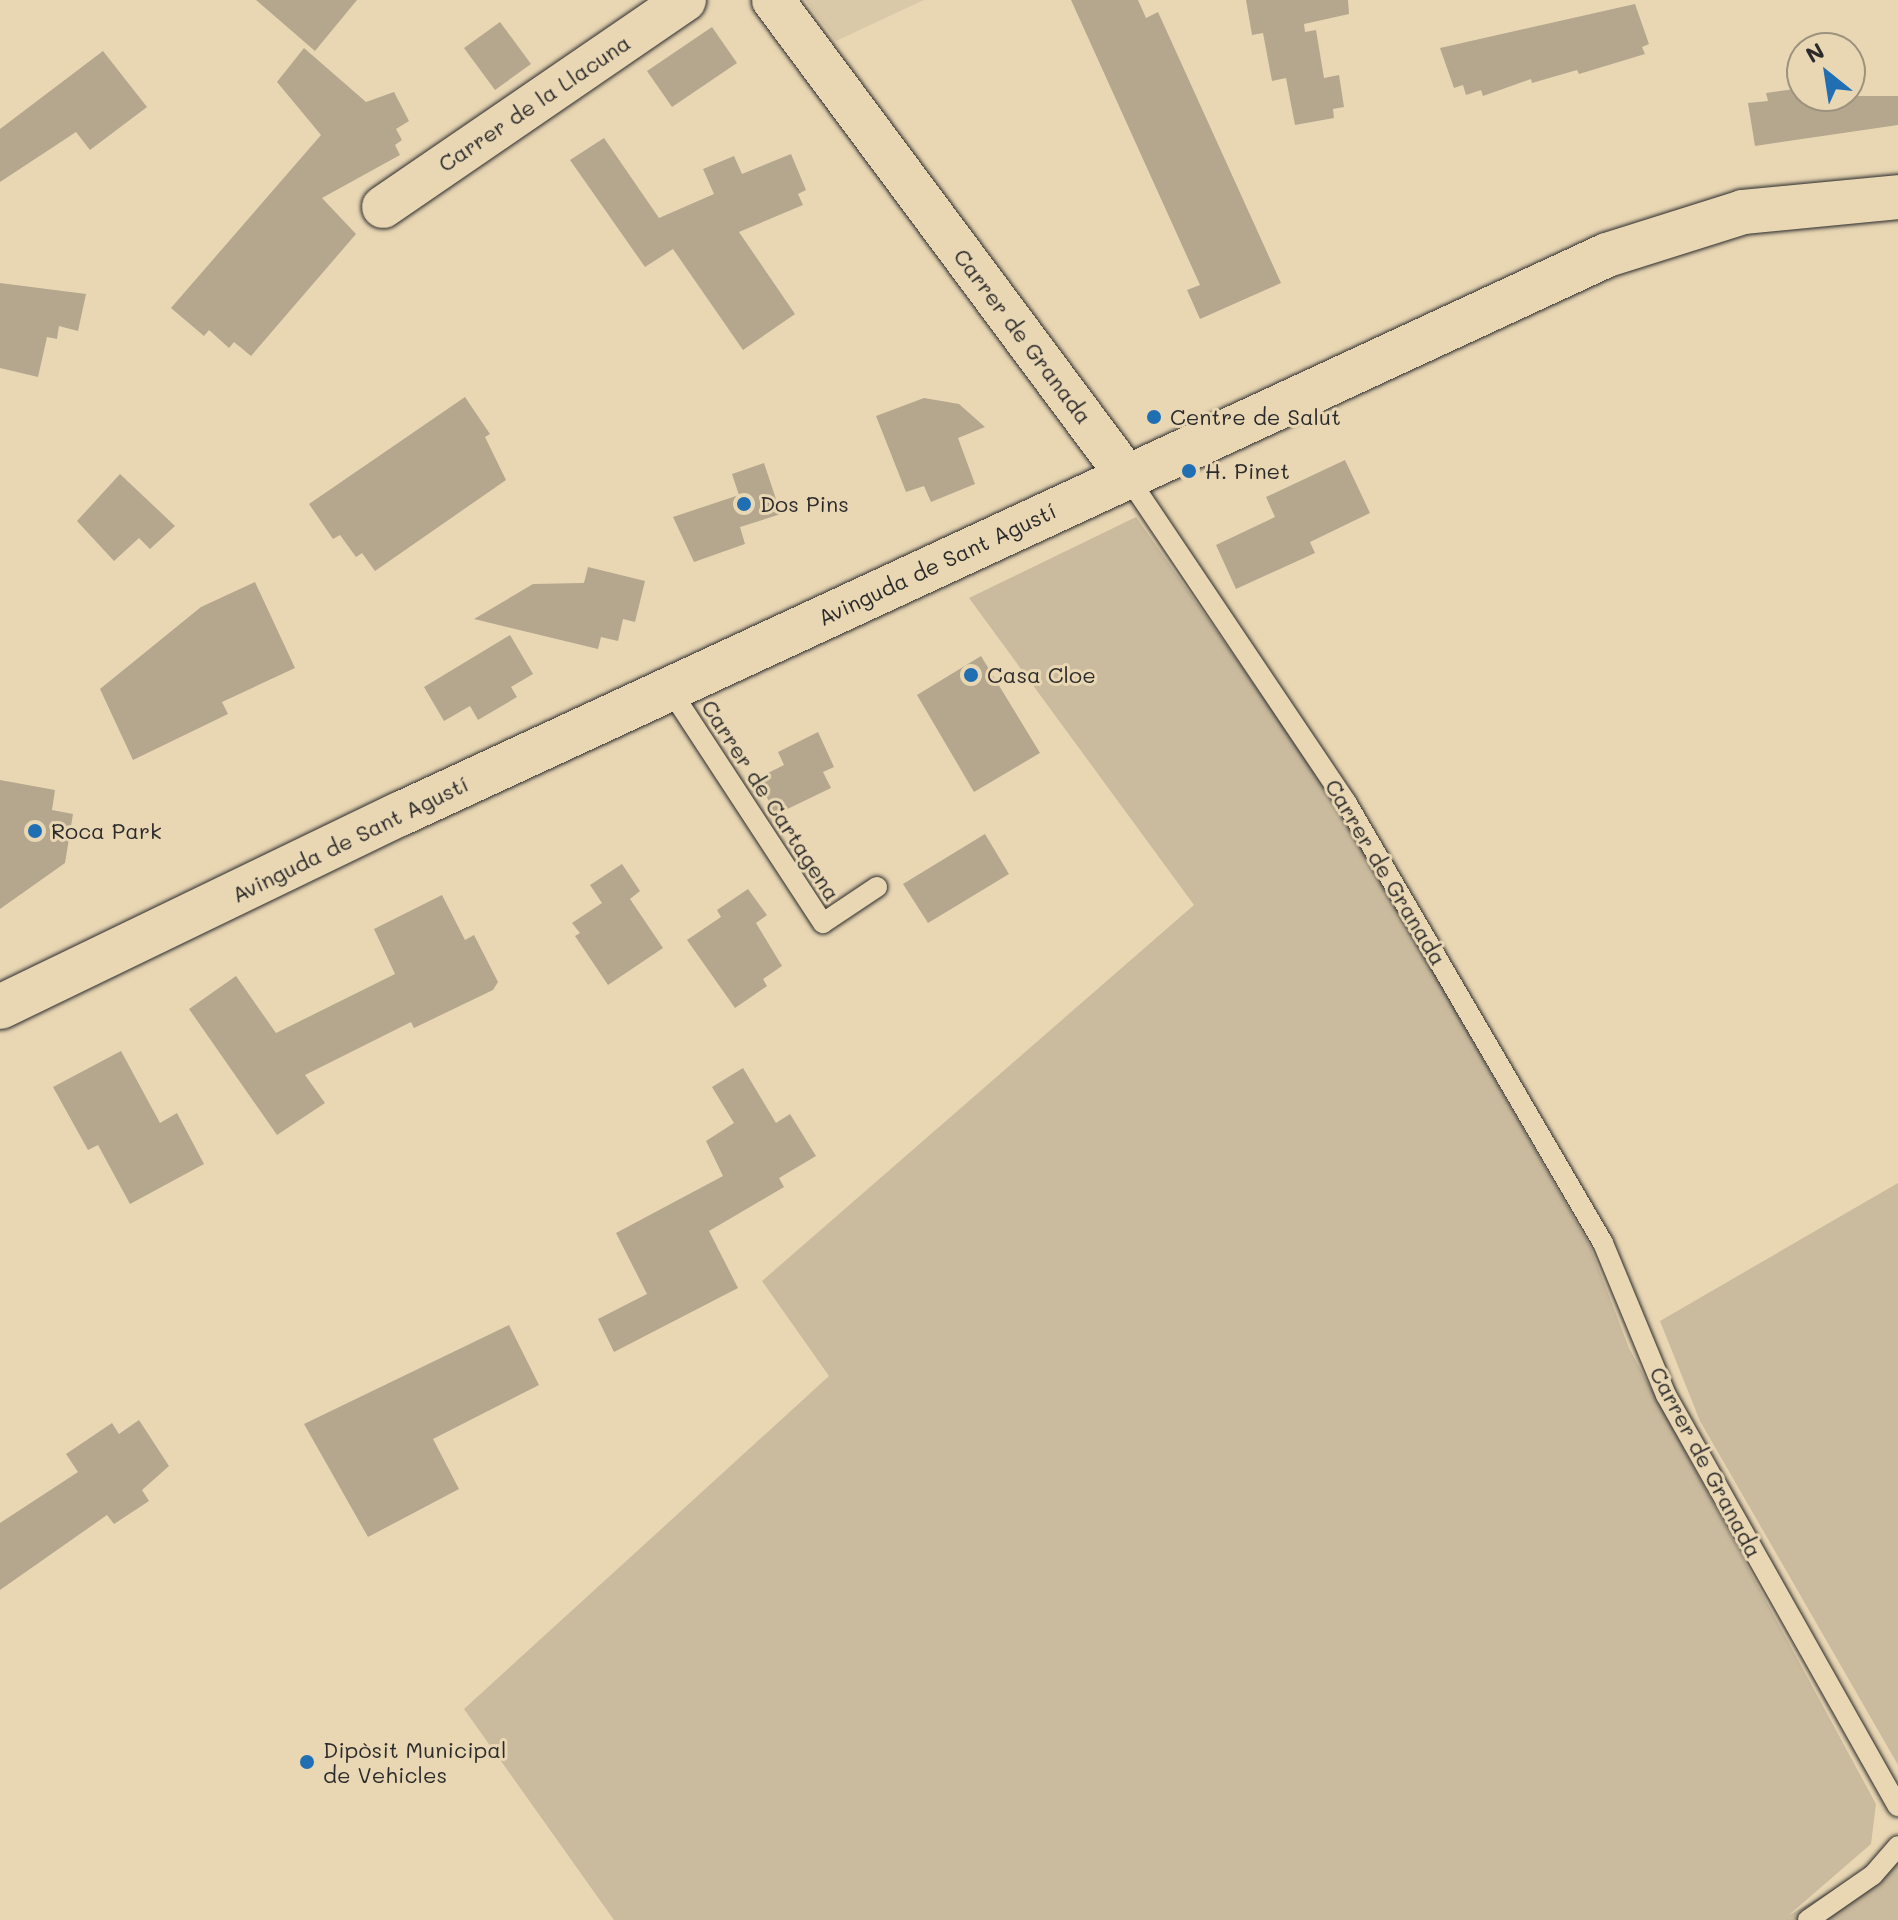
<!DOCTYPE html>
<html>
<head>
<meta charset="utf-8">
<style>
  body { margin:0 }
  #map { position:relative; width:1898px; height:1920px; overflow:hidden; background:#e9d7b4; font-family:Mali,sans-serif }
  div>[style] { position:absolute }
  .built>* { inset:0; background:#d9c9a9 }
  .green>* { inset:0; background:#cabb9e }
  .building>* { inset:0; background:#b4a78e }
  .roads { filter:drop-shadow(0 0 2px #2b2b2b) drop-shadow(0 0 2px #2b2b2b) }
  .lane>* { height:20px; margin:-10px; padding:0 10px; transform-origin:10px; border-radius:10px; background:#e9d7b4 }
  .street>* { height:42px; margin:-21px; padding:0 21px; transform-origin:21px; border-radius:21px; background:#e9d7b4 }
  .secondary>* { height:44px; margin:-22px; padding:0 22px; transform-origin:22px; border-radius:22px; background:#e9d7b4 }
  .dots>* { width:22px; height:22px; translate:-50% -50%; box-sizing:border-box; border:4px solid #e9d7b4; border-radius:50% }
  span { translate:-50% -50%; white-space:nowrap; text-align:center; line-height:1.15; -webkit-text-stroke:6px #e9d7b4; paint-order:stroke }
  .street-label { font-size:22px; color:#2b2b2b }
  .poi-label { font-size:22px; color:#2b2b2b }
  .left { translate:0 -50%; text-align:left }
  .north { position:absolute; left:1786px; top:32px; width:80px; height:80px; box-sizing:border-box; background:#e9d7b4; border:2px solid #9d927d; border-radius:50%; rotate:330deg; font-size:22px; font-weight:700; line-height:32px; text-align:center; color:#2b2b2b }
  .north::after { content:''; display:block; margin:auto; width:28px; height:36px; background:#1f6fb2; clip-path:polygon(50% 0,100% 100%,50% 72%,0 100%) }
</style>
</head>
<body>
<div id="map">
  <div class="built">
    <div style="clip-path:polygon(805px 0,924px 0,836px 41px)"></div>
  </div>
  <div class="green">
    <div style="clip-path:polygon(1136px 517px,1330px 792px,1590px 1246px,1629px 1348px,1876px 1804px,1871px 1844px,1789px 1915px,1898px 1852px,1898px 1920px,614px 1920px,464px 1709px,829px 1376px,762px 1281px,1194px 905px,969px 598px)"></div>
    <div style="clip-path:polygon(1898px 1183px,1898px 1765px,1700px 1421px,1660px 1321px)"></div>
  </div>
  <div class="building">
    <div style="clip-path:polygon(256px 0,357px 0,315px 51px)"></div>
    <div style="clip-path:polygon(1071px 0,1138px 0,1146px 18px,1158px 12px,1281px 283px,1200px 319px,1187px 290px,1200px 285px)"></div>
    <div style="clip-path:polygon(1246px 0,1348px 0,1349px 14px,1304px 24px,1305px 32px,1316px 30px,1324px 78px,1339px 75px,1344px 107px,1333px 109px,1334px 118px,1295px 125px,1286px 78px,1272px 81px,1263px 33px,1252px 35px)"></div>
    <div style="clip-path:polygon(1635px 4px,1649px 44px,1642px 47px,1645px 54px,1579px 74px,1577px 70px,1532px 83px,1531px 79px,1483px 96px,1481px 90px,1466px 95px,1463px 85px,1454px 88px,1440px 48px)"></div>
    <div style="clip-path:polygon(500px 22px,531px 64px,495px 90px,464px 48px)"></div>
    <div style="clip-path:polygon(712px 27px,737px 63px,672px 107px,647px 71px)"></div>
    <div style="clip-path:polygon(304px 48px,366px 102px,394px 92px,409px 121px,396px 129px,402px 140px,395px 145px,400px 155px,322px 198px,356px 234px,251px 356px,234px 342px,229px 348px,209px 330px,204px 336px,171px 308px,321px 135px,277px 82px)"></div>
    <div style="clip-path:polygon(103px 51px,147px 107px,90px 150px,76px 132px,0 182px,0 129px)"></div>
    <div style="clip-path:polygon(1802px 88px,1802px 96px,1898px 96px,1898px 125px,1755px 146px,1748px 103px,1768px 101px,1766px 93px)"></div>
    <div style="clip-path:polygon(604px 138px,659px 218px,714px 194px,703px 169px,734px 156px,742px 174px,791px 154px,806px 190px,798px 194px,803px 205px,739px 232px,795px 314px,743px 350px,673px 249px,645px 267px,570px 160px)"></div>
    <div style="clip-path:polygon(0 283px,86px 294px,78px 331px,59px 326px,57px 339px,47px 337px,38px 377px,0 368px)"></div>
    <div style="clip-path:polygon(465px 397px,490px 434px,485px 437px,506px 480px,375px 571px,362px 553px,356px 557px,340px 535px,333px 539px,309px 504px)"></div>
    <div style="clip-path:polygon(924px 398px,959px 404px,985px 427px,958px 438px,975px 484px,931px 502px,924px 486px,906px 492px,876px 416px)"></div>
    <div style="clip-path:polygon(1345px 460px,1370px 513px,1310px 542px,1315px 553px,1236px 589px,1216px 545px,1275px 517px,1266px 497px)"></div>
    <div style="clip-path:polygon(764px 463px,781px 514px,740px 527px,745px 544px,694px 562px,673px 517px,739px 495px,732px 474px)"></div>
    <div style="clip-path:polygon(120px 474px,175px 526px,150px 549px,139px 538px,114px 561px,77px 521px)"></div>
    <div style="clip-path:polygon(588px 567px,645px 581px,635px 622px,623px 619px,618px 641px,601px 637px,598px 649px,474px 619px,533px 584px,584px 583px)"></div>
    <div style="clip-path:polygon(255px 582px,295px 668px,222px 702px,228px 714px,133px 760px,100px 689px,201px 607px)"></div>
    <div style="clip-path:polygon(510px 635px,533px 674px,511px 687px,517px 697px,478px 720px,470px 706px,444px 721px,424px 687px)"></div>
    <div style="clip-path:polygon(981px 656px,1040px 753px,974px 792px,917px 695px)"></div>
    <div style="clip-path:polygon(818px 732px,834px 767px,823px 772px,831px 788px,775px 815px,758px 778px,784px 765px,778px 752px)"></div>
    <div style="clip-path:polygon(0 780px,55px 790px,52px 810px,73px 814px,65px 863px,0 909px)"></div>
    <div style="clip-path:polygon(985px 834px,1009px 874px,928px 923px,903px 884px)"></div>
    <div style="clip-path:polygon(622px 864px,640px 891px,630px 899px,663px 948px,608px 985px,575px 936px,580px 933px,572px 923px,602px 903px,590px 885px)"></div>
    <div style="clip-path:polygon(748px 889px,767px 915px,756px 923px,782px 966px,763px 979px,767px 986px,735px 1008px,687px 940px,721px 917px,717px 910px)"></div>
    <div style="clip-path:polygon(442px 895px,465px 940px,474px 935px,498px 982px,493px 990px,414px 1028px,411px 1022px,305px 1075px,325px 1103px,277px 1135px,189px 1009px,236px 976px,276px 1033px,395px 974px,374px 929px)"></div>
    <div style="clip-path:polygon(121px 1051px,160px 1123px,177px 1113px,204px 1164px,130px 1204px,98px 1145px,88px 1150px,53px 1087px)"></div>
    <div style="clip-path:polygon(743px 1068px,776px 1123px,790px 1114px,816px 1156px,779px 1178px,784px 1187px,709px 1231px,738px 1288px,614px 1352px,598px 1319px,647px 1294px,616px 1233px,723px 1176px,706px 1141px,734px 1123px,712px 1087px)"></div>
    <div style="clip-path:polygon(509px 1325px,539px 1385px,433px 1439px,459px 1489px,368px 1537px,304px 1424px)"></div>
    <div style="clip-path:polygon(139px 1420px,169px 1466px,142px 1490px,149px 1501px,114px 1524px,107px 1515px,0 1590px,0 1523px,78px 1472px,66px 1454px,112px 1423px,119px 1434px)"></div>
  </div>
  <div class="roads">
    <div class="lane">
      <div style="left:1127px;top:476px;width:393px;rotate:56.1deg"></div>
      <div style="left:1346px;top:802px;width:510px;rotate:59.77deg"></div>
      <div style="left:1603px;top:1243px;width:165px;rotate:67.5deg"></div>
      <div style="left:1666px;top:1395px;width:472px;rotate:60.6deg"></div>
      <div style="left:669px;top:688px;width:281px;rotate:56.8deg"></div>
      <div style="left:823px;top:923px;width:65px;rotate:-33.7deg"></div>
      <div style="left:1808px;top:1920px;width:79px;rotate:-34.7deg"></div>
      <div style="left:1873px;top:1875px;width:38px;rotate:-49deg"></div>
    </div>
    <div class="street">
      <div style="left:773px;top:0;width:593px;rotate:53.36deg"></div>
      <div style="left:383px;top:207px;width:366px;rotate:-34.4deg"></div>
    </div>
    <div class="secondary">
      <div style="left:0;top:1007px;width:444px;rotate:-25.8deg"></div>
      <div style="left:400px;top:814px;width:1330px;rotate:-24.85deg"></div>
      <div style="left:1607px;top:255px;width:143px;rotate:-17.5deg"></div>
      <div style="left:1743px;top:212px;width:156px;rotate:-5.5deg"></div>
    </div>
  </div>
  <div class="dots">
    <div style="left:1154px;top:417px;background:#1f6fb2"></div>
    <div style="left:1189px;top:471px;background:#1f6fb2"></div>
    <div style="left:744px;top:504px;background:#1f6fb2"></div>
    <div style="left:971px;top:675px;background:#1f6fb2"></div>
    <div style="left:35px;top:831px;background:#1f6fb2"></div>
    <div style="left:307px;top:1762px;background:#1f6fb2"></div>
  </div>
  <div class="street-label">
    <span style="left:534px;top:103px;rotate:-34deg">Carrer de la Llacuna</span>
    <span style="left:1023px;top:336px;rotate:53deg">Carrer de Granada</span>
    <span style="left:937px;top:564px;rotate:-25deg">Avinguda de Sant Agustí</span>
    <span style="left:771px;top:800px;rotate:57deg">Carrer de Cartagena</span>
    <span style="left:350px;top:839px;rotate:-26deg">Avinguda de Sant Agustí</span>
    <span style="left:1386px;top:872px;rotate:59deg">Carrer de Granada</span>
    <span style="left:1706px;top:1462px;rotate:62deg">Carrer de Granada</span>
  </div>
  <div class="poi-label">
    <span class="left" style="left:1170px;top:417px">Centre de Salut</span>
    <span class="left" style="left:1205px;top:471px">H. Pinet</span>
    <span class="left" style="left:760px;top:504px">Dos Pins</span>
    <span class="left" style="left:987px;top:675px">Casa Cloe</span>
    <span class="left" style="left:51px;top:831px">Roca Park</span>
    <span class="left" style="left:323px;top:1762px">Dipòsit Municipal<br>de Vehicles</span>
  </div>
  <div class="north">N</div>
</div>
</body>
</html>
